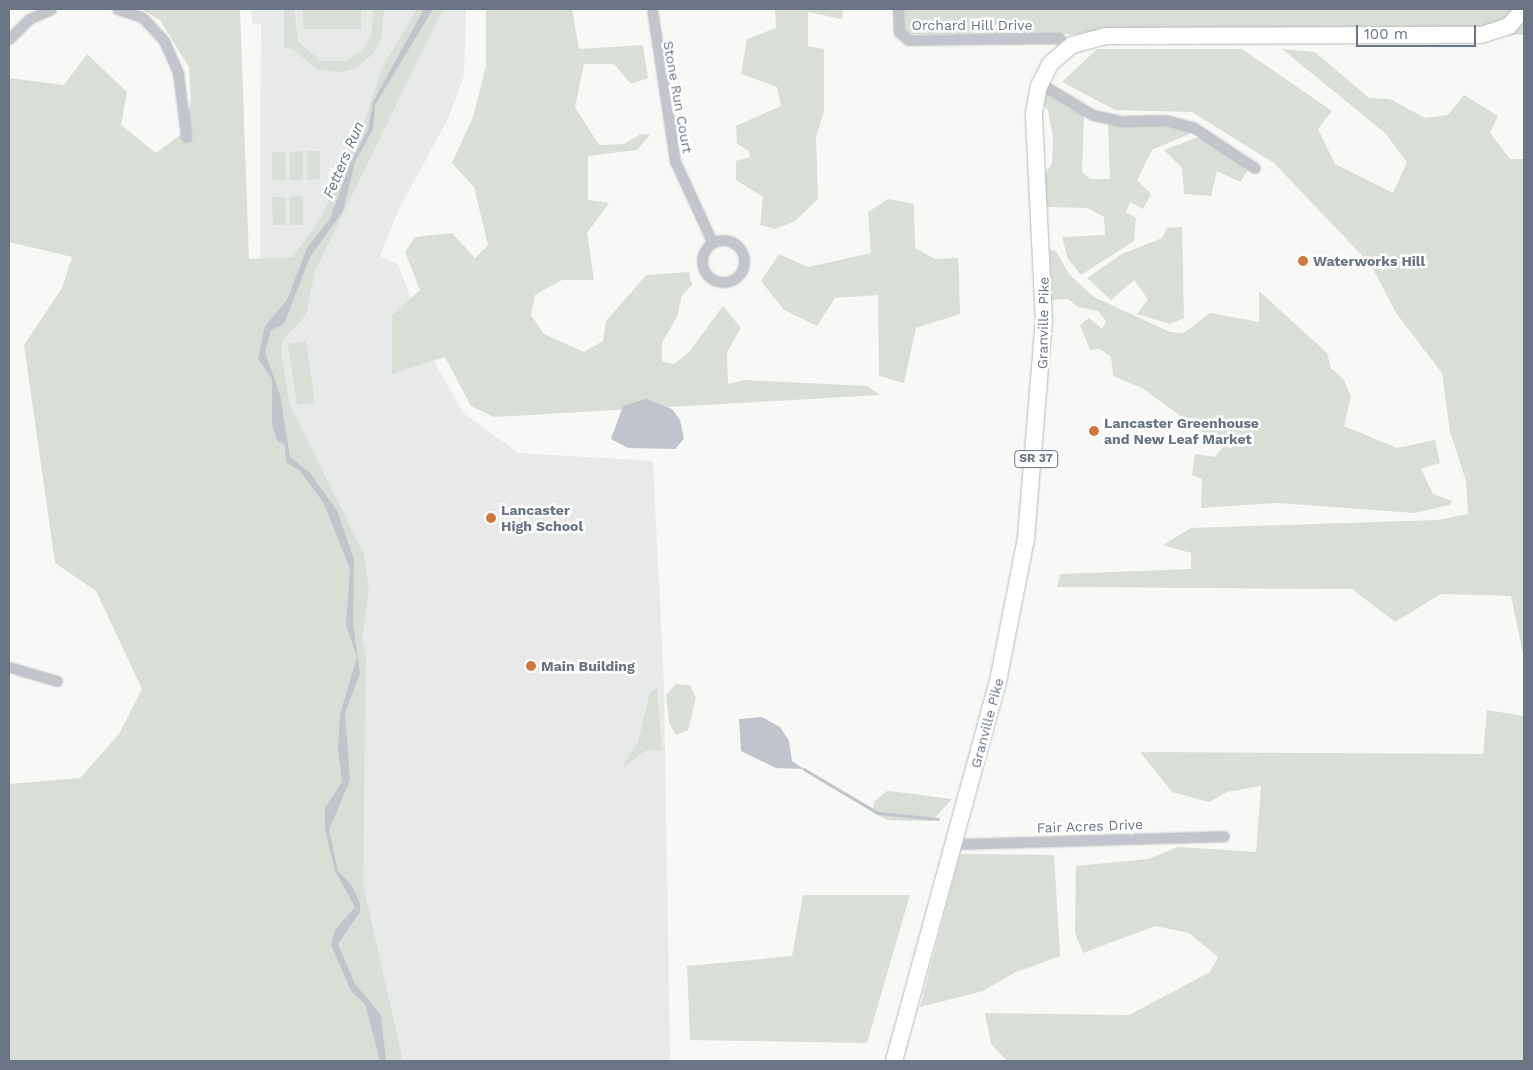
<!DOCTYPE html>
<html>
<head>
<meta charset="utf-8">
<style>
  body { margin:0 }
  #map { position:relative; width:1533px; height:1070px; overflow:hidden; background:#f8f8f6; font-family:"Work Sans",sans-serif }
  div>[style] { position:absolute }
  .built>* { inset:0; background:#e8eae9 }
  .green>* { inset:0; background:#d9ded7 }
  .water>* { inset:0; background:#bfc5cb }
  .stream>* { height:2.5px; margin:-1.25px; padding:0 1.25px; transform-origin:1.25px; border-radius:1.25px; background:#bfc5cb }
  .roads { filter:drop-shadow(0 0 1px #b7b9bd) drop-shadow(0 0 1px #b7b9bd) }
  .street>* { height:9px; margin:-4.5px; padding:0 4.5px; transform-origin:4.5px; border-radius:4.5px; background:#c2c5c9 }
  .street>.ring { margin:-4.5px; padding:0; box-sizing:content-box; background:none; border:9px solid #c2c5c9; border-radius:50% }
  .highway>* { height:16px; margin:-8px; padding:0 8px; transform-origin:8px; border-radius:8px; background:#fff }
  .dots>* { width:14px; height:14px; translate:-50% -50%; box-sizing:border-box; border:2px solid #fff; border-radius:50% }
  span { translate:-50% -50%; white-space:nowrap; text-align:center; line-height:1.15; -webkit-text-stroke:5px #fff; paint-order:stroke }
  .shield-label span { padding:1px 4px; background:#fff; border:1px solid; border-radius:4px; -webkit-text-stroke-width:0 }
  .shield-label { font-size:12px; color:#6a7483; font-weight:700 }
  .street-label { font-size:14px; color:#6a7483 }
  .poi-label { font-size:14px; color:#6a7483; font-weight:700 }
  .left { translate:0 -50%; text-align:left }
  .water-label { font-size:15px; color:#66747f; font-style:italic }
  .frame { position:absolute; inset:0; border:10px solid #6a7483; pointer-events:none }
  .scale { position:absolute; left:1356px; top:25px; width:120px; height:22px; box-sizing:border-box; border:2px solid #6a7483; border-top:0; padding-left:6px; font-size:15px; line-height:18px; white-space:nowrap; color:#6a7483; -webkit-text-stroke:4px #fff; paint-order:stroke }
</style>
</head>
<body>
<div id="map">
  <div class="built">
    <div style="clip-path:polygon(251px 9px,466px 9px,464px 76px,448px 119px,399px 209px,380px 256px,398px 264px,434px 361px,464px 414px,519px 453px,653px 461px,664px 686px,670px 1061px,394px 1061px,260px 392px,261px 24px,252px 23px)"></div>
  </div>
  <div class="green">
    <div style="clip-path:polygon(141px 9px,240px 9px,249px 259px,293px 257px,321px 217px,363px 126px,382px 67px,401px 36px,417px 9px,443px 9px,315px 271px,306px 315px,282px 341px,281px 352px,290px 405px,364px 554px,369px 591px,362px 639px,366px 656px,363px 884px,403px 1061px,9px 1061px,9px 784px,80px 778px,119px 734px,142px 689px,96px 591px,55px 563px,24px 345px,62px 288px,72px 257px,9px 242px,9px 78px,64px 85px,87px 54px,127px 92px,121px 125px,156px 153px,183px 133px,191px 100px,189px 67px,160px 20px)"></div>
    <div style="clip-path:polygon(284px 9px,294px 9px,298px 41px,321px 61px,346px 61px,362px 51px,371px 35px,374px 9px,384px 9px,381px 39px,374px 53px,356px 68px,341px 72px,318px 70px,291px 48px,284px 48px)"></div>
    <div style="clip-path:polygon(303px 9px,361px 9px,361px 29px,303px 29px)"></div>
    <div style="clip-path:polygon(486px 9px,572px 9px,579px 49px,643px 45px,648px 78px,631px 84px,614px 64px,584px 64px,575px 107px,599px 145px,624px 144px,641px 134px,650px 135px,637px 150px,588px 156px,588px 200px,609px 203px,587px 233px,594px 280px,562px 280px,535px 295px,531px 315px,544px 334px,584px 352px,603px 341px,606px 321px,646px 275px,689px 272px,692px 285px,682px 295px,677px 317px,662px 343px,662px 361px,674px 364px,689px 352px,723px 306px,741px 328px,727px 352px,728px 384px,745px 380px,867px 386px,880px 395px,494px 417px,471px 406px,445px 357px,392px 374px,392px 315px,420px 290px,405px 252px,415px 237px,452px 233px,475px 258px,488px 245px,474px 187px,452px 163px,473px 117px,486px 66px)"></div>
    <div style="clip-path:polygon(775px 9px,843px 9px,842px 19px,808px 12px,808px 46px,824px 49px,824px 112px,816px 137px,818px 199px,795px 221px,775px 229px,760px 225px,763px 197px,736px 180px,736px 161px,750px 157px,748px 150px,737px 144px,736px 126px,781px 106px,777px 87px,741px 74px,747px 39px,776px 28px)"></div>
    <div style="clip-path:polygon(903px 9px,1524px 9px,1524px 35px,903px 34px)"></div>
    <div style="clip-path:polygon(1097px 49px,1242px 49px,1332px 111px,1318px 129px,1335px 164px,1393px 193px,1407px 162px,1385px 133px,1282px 49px,1315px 52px,1369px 98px,1390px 99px,1425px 118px,1448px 115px,1464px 95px,1498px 116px,1490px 133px,1510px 159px,1524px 159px,1524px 659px,1511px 596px,1441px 594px,1395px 622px,1352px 589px,1057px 587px,1060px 574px,1191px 569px,1191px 553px,1163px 545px,1191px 528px,1437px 520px,1468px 514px,1466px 481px,1450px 432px,1442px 373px,1396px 313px,1371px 265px,1274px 163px,1192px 112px,1115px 110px,1062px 82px)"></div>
    <div style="clip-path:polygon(1047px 90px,1084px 115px,1082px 172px,1090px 179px,1110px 179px,1108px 125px,1178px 125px,1194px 132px,1152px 150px,1137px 180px,1151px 194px,1143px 209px,1130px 202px,1126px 212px,1136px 218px,1134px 241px,1081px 275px,1068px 259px,1062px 237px,1105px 235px,1104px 217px,1088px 208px,1046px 207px,1044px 176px,1052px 163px,1053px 138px,1048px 110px,1041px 102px)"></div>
    <div style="clip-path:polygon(1201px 136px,1249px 169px,1240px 182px,1217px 171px,1211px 196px,1184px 194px,1182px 168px,1164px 150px)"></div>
    <div style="clip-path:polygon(303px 151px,303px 180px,290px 180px,289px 152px)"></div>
    <div style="clip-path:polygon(307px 151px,320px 151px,320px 179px,307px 180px)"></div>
    <div style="clip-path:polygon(272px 152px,285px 152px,286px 180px,272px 180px)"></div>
    <div style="clip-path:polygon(303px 196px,303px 225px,290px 225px,289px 197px)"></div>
    <div style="clip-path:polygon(272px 197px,285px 197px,286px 225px,273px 225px)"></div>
    <div style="clip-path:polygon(888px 199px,914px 204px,915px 248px,935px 259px,958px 258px,959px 274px,960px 314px,916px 328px,904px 383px,879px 376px,878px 295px,835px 298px,817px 326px,784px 310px,761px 281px,779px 254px,808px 267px,871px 253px,868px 212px)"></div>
    <div style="clip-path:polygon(1182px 227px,1184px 318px,1170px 324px,1137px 314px,1148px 299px,1134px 280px,1111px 300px,1087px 278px,1122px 254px,1162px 238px,1167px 228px)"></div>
    <div style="clip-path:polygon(1050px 250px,1056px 251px,1069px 274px,1094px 297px,1170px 332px,1184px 333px,1210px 313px,1259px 322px,1259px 291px,1327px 353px,1331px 368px,1344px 380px,1351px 397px,1344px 426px,1397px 448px,1435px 440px,1440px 463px,1421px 469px,1433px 494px,1452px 501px,1450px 505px,1415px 513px,1277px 503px,1201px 508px,1202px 479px,1192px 475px,1195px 454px,1215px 457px,1223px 447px,1142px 388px,1113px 376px,1111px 357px,1100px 349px,1090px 350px,1080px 325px,1089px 318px,1102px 329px,1106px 321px,1098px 311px,1078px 307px,1068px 299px,1051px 300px)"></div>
    <div style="clip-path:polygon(306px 341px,315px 403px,297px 405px,288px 344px)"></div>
    <div style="clip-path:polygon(676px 684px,690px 685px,696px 698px,688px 730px,676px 735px,669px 723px,666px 695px)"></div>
    <div style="clip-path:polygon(657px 688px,662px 750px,645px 751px,622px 768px,638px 742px,650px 692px)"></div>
    <div style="clip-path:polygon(1487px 710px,1524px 716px,1524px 1061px,1007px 1061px,991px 1044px,985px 1013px,1129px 1015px,1210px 972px,1218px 957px,1189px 933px,1155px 926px,1083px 953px,1075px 933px,1076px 866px,1148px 859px,1178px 847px,1256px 852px,1261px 786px,1227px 792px,1209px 802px,1172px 792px,1140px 752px,1483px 754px)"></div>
    <div style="clip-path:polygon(887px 791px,898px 792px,952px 799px,932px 821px,887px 820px,873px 812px,874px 802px)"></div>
    <div style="clip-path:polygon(960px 854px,1054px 855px,1060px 956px,1014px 973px,983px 991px,920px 1007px)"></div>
    <div style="clip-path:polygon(803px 895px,910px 895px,867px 1043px,690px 1040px,687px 966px,792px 956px)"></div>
  </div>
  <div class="water">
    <div style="clip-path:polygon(424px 9px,433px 9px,375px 105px,373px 129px,355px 162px,343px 211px,310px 257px,284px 324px,271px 330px,265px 352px,280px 395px,290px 457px,310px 473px,337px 511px,354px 559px,353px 623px,360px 674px,345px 713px,350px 780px,329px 830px,338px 871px,352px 886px,360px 904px,360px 912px,338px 944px,355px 984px,381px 1015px,386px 1061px,380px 1061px,365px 1004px,351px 991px,331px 945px,335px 930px,355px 907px,335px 871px,325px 829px,325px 808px,342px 782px,338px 749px,340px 714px,357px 657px,346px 625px,350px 569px,323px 502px,300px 471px,286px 462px,285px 445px,277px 440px,272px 424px,272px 379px,258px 359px,265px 326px,287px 300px,307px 248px,330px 219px,351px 161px,368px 130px,373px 102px)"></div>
    <div style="clip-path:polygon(646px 399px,672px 409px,680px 420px,684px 439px,675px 449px,628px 448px,611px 439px,623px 406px)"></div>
    <div style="clip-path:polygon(762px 717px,780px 727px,789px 741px,792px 761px,804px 769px,776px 768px,741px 751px,739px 719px)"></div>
  </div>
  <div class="stream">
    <div style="left:804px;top:769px;width:86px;rotate:30.7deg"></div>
    <div style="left:878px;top:813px;width:60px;rotate:5.7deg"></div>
  </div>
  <div class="roads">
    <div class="street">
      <div style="left:117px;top:9px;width:26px;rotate:18deg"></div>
      <div style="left:142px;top:17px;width:33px;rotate:47deg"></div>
      <div style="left:164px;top:41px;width:35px;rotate:66deg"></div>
      <div style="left:178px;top:73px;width:64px;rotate:82.8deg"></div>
      <div style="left:652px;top:9px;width:154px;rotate:81.4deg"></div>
      <div style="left:675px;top:161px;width:89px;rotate:65.4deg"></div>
      <div style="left:898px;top:9px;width:23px;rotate:88deg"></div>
      <div style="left:899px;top:32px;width:12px;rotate:42deg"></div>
      <div style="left:908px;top:40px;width:151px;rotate:-0.8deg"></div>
      <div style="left:1059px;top:38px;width:13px;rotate:51deg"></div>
      <div style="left:9px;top:39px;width:28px;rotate:-45deg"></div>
      <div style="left:29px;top:19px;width:24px;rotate:-24deg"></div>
      <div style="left:1040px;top:83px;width:62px;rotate:31.1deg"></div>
      <div style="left:1093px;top:115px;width:30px;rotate:12deg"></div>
      <div style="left:1122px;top:121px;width:44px;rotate:-1.3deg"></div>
      <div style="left:1166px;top:120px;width:28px;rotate:15deg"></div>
      <div style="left:1193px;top:127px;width:74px;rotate:33.5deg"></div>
      <div class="ring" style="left:702px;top:240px;width:33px;height:33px"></div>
      <div style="left:9px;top:667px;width:50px;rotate:16.3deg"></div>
      <div style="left:956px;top:844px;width:268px;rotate:-1.7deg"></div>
    </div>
    <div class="highway">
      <div style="left:894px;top:1061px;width:399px;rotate:-74.7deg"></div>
      <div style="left:999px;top:676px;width:141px;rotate:-78.9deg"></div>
      <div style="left:1026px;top:538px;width:218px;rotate:-85.3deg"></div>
      <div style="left:1044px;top:321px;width:208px;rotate:-92.8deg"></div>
      <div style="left:1034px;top:113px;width:27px;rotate:-80deg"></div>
      <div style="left:1039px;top:86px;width:25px;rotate:-63deg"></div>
      <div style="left:1050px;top:64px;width:29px;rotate:-41deg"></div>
      <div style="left:1072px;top:45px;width:35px;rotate:-15deg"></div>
      <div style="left:1106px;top:36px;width:375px;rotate:-0.2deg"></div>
      <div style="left:1481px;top:35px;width:29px;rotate:-18deg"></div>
      <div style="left:1509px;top:26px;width:23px;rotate:-49deg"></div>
    </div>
  </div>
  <div class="dots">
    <div style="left:1303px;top:261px;background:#d1763d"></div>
    <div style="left:1094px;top:431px;background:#d1763d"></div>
    <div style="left:491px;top:518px;background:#d1763d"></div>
    <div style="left:531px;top:666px;background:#d1763d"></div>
  </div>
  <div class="shield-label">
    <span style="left:1036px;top:459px">SR 37</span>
  </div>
  <div class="street-label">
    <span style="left:972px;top:25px">Orchard Hill Drive</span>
    <span style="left:678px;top:97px;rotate:80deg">Stone Run Court</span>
    <span style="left:1043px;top:323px;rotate:-89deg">Granville Pike</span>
    <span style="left:987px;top:723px;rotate:-75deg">Granville Pike</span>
    <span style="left:1090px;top:826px;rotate:-2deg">Fair Acres Drive</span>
  </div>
  <div class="poi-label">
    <span class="left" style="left:1313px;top:261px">Waterworks Hill</span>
    <span class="left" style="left:1104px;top:431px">Lancaster Greenhouse<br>and New Leaf Market</span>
    <span class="left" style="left:501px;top:518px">Lancaster<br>High School</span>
    <span class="left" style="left:541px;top:666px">Main Building</span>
  </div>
  <div class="water-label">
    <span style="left:344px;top:160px;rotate:-67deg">Fetters Run</span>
  </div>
  <div class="frame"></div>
  <div class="scale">100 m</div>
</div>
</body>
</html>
